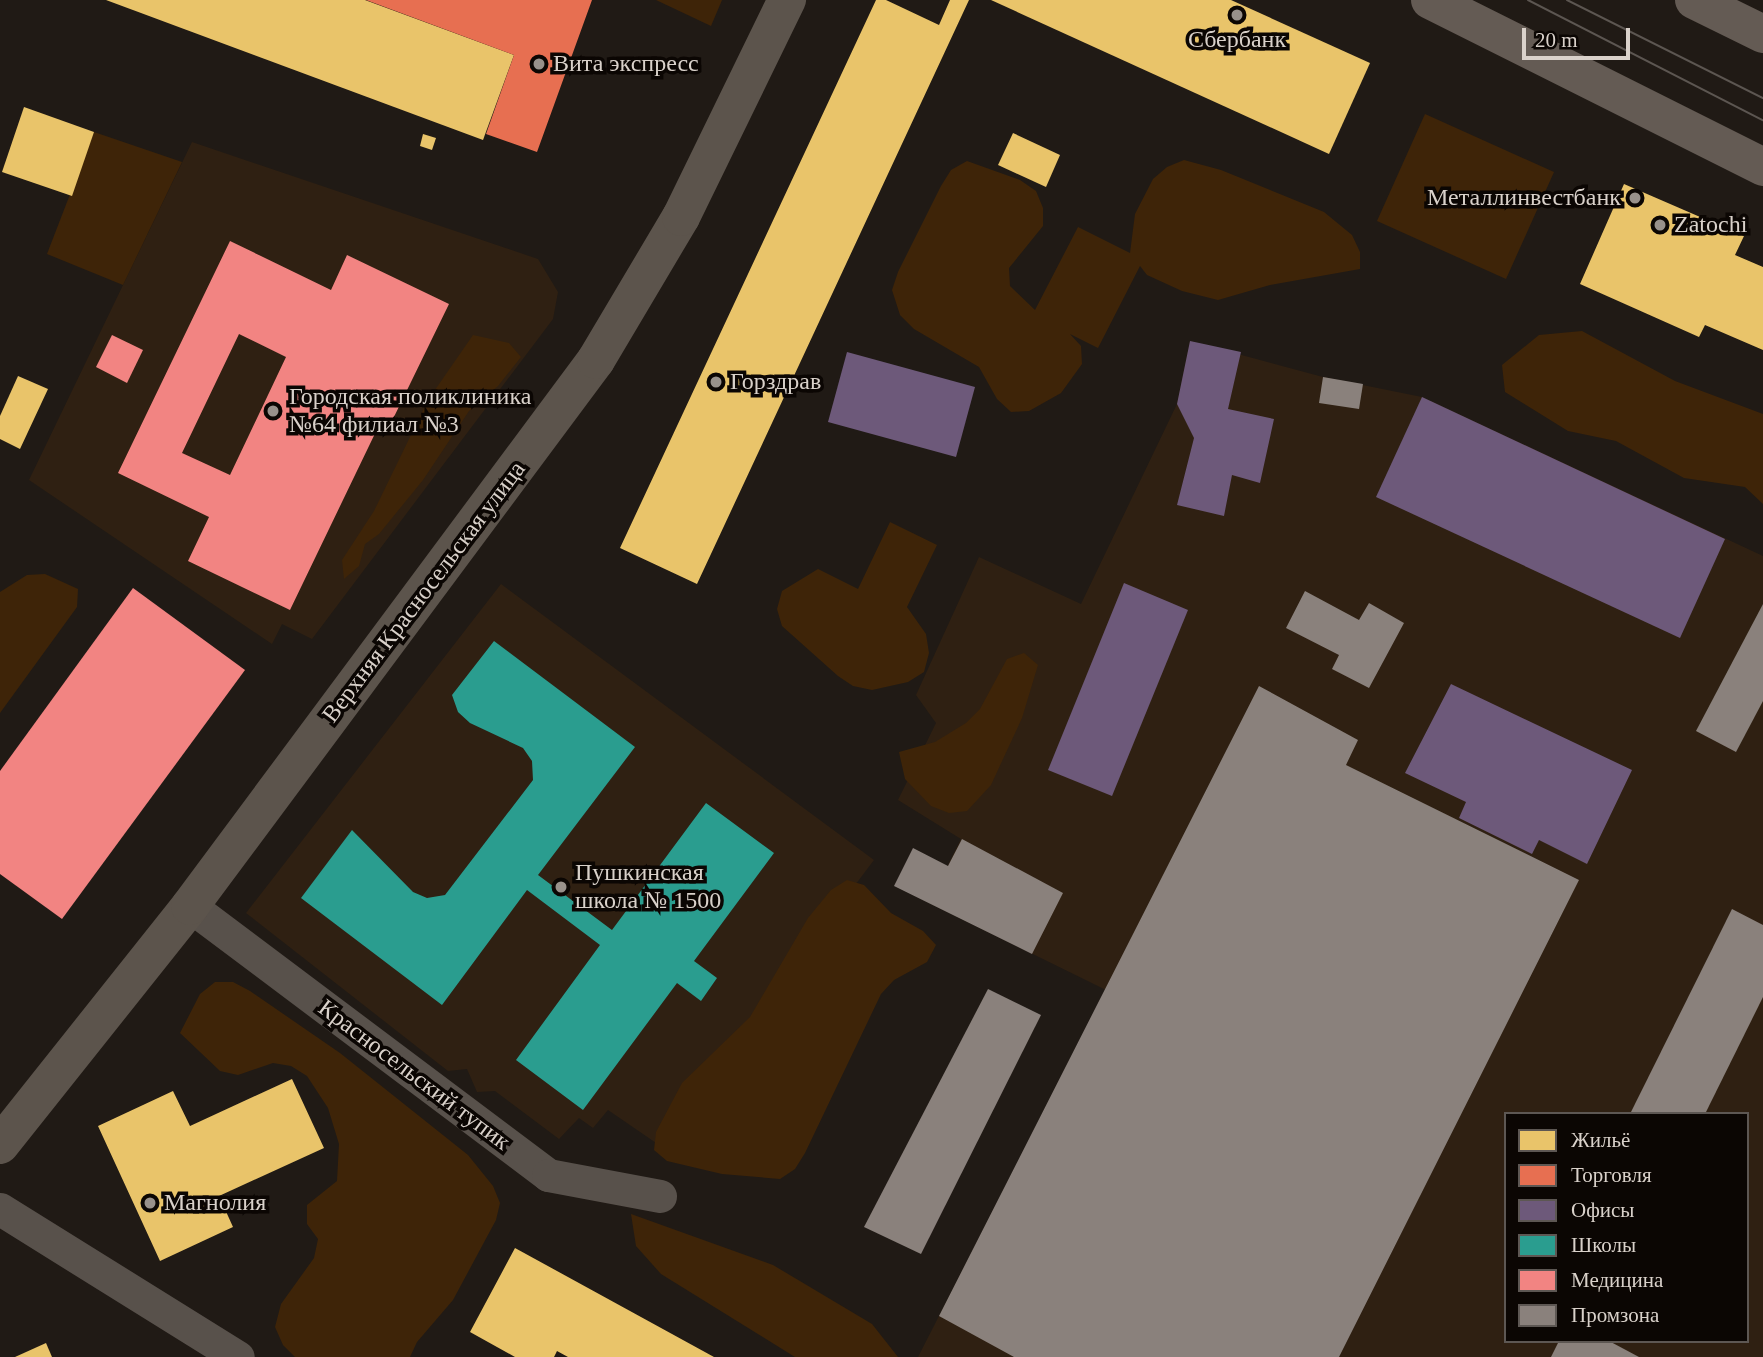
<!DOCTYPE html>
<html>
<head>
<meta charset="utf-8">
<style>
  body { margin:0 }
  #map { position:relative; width:1763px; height:1357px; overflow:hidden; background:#201a15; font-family:Georgia,serif }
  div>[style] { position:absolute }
  .built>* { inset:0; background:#2f2012 }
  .green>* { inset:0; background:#3e2408 }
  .homes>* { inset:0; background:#e9c46a }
  .shops>* { inset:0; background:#e76f51 }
  .offices>* { inset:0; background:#6d597a }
  .schools>* { inset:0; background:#2a9d8f }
  .health>* { inset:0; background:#f28482 }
  .industry>* { inset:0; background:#8a817c }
  .street>* { height:33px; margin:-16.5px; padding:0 16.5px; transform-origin:16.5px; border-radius:16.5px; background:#58514b }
  .secondary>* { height:38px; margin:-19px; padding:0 19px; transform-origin:19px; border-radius:19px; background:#5c544c }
  .primary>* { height:38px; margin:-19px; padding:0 19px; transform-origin:19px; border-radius:19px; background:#645b54 }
  .tram>* { height:2px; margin:-1px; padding:0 1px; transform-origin:1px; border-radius:1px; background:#5c5651 }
  .dots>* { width:19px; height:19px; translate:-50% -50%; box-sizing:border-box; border:4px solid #0b0603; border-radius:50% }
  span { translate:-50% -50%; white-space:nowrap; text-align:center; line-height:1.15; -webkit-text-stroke:7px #0b0603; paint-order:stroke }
  .poi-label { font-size:24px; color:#d9d1ca }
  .left { translate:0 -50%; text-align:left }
  .right { translate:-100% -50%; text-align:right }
  .street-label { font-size:24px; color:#d9d1ca }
  .legend { position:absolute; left:1504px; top:1112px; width:245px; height:231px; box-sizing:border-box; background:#0b0603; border:2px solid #5d5753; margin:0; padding:9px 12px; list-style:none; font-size:21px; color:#d9d1ca }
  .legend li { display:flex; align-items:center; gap:14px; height:35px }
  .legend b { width:35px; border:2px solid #5d5753 }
  .scale { position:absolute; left:1522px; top:28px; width:108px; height:32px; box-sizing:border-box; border:4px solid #d9d1ca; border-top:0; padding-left:9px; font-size:21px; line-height:24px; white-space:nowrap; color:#d9d1ca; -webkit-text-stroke:5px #0b0603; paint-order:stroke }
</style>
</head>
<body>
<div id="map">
  <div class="built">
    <div style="clip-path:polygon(192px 142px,538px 259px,558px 292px,553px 319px,312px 639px,282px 624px,272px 644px,29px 480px)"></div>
    <div style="clip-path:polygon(evenodd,1190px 341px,1323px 377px,1422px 397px,1763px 556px,1763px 1357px,918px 1357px,1106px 990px,929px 903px,961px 839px,898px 800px,936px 723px,916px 695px,979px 557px,1081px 604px,1177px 404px,1190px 341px,1506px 1114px,1747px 1114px,1747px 1341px,1506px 1341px,1506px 1114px)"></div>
    <div style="clip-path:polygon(501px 584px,874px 860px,659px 1145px,608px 1110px,593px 1128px,579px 1118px,559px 1139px,495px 1091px,477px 1092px,467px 1069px,448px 1071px,246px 913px)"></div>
  </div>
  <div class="green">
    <div style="clip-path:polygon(656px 0,722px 0,711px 26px)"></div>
    <div style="clip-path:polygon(1425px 114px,1554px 172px,1506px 279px,1377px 221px)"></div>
    <div style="clip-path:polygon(94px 132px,182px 162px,123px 285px,47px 254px)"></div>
    <div style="clip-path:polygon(1184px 160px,1221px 170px,1324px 212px,1352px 235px,1360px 252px,1360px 269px,1270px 285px,1218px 300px,1182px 291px,1147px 275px,1140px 266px,1098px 348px,1070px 334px,1081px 346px,1082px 364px,1061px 393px,1029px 411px,1011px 412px,997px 399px,979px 367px,914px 329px,900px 315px,892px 290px,898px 272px,941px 186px,951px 170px,967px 161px,1020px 180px,1036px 191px,1043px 208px,1043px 226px,1009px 268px,1010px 286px,1035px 310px,1078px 227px,1130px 253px,1135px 214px,1153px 179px,1167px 167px)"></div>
    <div style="clip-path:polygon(1582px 331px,1675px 381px,1763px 414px,1763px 504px,1745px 487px,1684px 478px,1616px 441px,1568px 431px,1505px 392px,1502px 365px,1539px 335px)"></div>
    <div style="clip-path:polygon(473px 335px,509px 343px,521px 357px,498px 386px,469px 411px,423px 480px,379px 534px,365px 544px,359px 566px,344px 579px,342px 560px,374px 511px,428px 400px)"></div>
    <div style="clip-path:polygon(890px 522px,937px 545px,907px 607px,926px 634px,929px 653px,924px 672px,908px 682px,872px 690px,853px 686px,838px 676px,782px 626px,777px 609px,782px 591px,818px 569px,858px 589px)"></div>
    <div style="clip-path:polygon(45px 574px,78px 589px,77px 607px,0 713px,0 592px,27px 575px)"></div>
    <div style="clip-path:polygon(1024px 653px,1038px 665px,1022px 718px,991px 785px,967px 811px,949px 813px,931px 806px,905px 779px,899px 752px,935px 742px,966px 723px,980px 709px,1007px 659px)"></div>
    <div style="clip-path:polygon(847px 880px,864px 885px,891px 913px,923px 931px,936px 945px,927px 962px,894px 980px,881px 994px,805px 1153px,795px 1169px,780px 1179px,722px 1174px,667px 1161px,654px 1150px,656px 1132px,682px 1083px,750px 1017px,808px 918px,831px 890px)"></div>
    <div style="clip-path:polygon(215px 982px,233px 982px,250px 991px,340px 1053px,468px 1155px,493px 1186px,500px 1203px,496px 1220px,453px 1300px,417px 1342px,410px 1357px,295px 1357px,283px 1345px,275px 1327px,281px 1304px,314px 1258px,318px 1239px,307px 1224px,307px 1205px,337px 1181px,339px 1144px,328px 1108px,307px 1076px,291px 1066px,273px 1063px,238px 1075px,220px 1071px,180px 1033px,200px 994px)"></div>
    <div style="clip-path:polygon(631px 1214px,773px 1265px,872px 1324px,898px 1357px,795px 1357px,661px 1274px,636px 1246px)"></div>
  </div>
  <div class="homes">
    <div style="clip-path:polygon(106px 0,365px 0,514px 55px,483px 140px)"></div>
    <div style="clip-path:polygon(876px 0,886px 0,939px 25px,950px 0,969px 0,697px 584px,620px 548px)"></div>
    <div style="clip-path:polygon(991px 0,1231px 0,1370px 63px,1329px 154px)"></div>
    <div style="clip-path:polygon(24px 107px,94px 132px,72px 196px,2px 172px)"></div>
    <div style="clip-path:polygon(1013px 133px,1060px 155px,1046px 187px,998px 165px)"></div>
    <div style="clip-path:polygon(423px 134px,436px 138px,432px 150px,420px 146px)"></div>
    <div style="clip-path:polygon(1624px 184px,1744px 236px,1735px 255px,1763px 267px,1763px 350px,1705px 325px,1699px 337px,1580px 284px)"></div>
    <div style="clip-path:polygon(18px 376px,48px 389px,20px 449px,0 439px,0 416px)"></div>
    <div style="clip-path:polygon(292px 1079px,324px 1148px,219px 1196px,233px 1227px,160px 1261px,98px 1126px,173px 1091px,190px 1126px)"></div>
    <div style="clip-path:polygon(515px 1248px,714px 1357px,568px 1357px,557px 1351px,554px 1357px,515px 1357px,470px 1332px)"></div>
    <div style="clip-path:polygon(46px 1343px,52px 1357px,15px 1357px)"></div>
  </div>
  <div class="shops">
    <div style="clip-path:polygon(366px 0,592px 0,537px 152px,486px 134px,514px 55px)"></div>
  </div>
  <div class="offices">
    <div style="clip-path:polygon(1190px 341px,1241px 352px,1228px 409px,1274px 419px,1260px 483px,1232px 475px,1224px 516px,1177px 505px,1194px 438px,1177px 404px)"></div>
    <div style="clip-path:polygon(847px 352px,975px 387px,956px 457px,828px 422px)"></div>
    <div style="clip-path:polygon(1422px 397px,1725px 539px,1680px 638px,1376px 497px)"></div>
    <div style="clip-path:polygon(1124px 583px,1188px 610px,1112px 796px,1048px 770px)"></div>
    <div style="clip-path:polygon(1451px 684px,1632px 770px,1587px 864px,1539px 840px,1532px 854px,1459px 818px,1466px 802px,1405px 773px)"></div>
  </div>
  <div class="schools">
    <div style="clip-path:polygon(494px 641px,635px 747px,538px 875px,612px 930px,706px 803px,774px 853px,694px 961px,717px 978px,701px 1001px,677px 983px,583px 1110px,516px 1060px,600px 945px,527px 890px,442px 1005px,301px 898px,352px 830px,413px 892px,427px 898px,445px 895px,533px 780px,532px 761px,523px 748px,470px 723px,458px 712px,452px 695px)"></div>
  </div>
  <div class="health">
    <div style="clip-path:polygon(evenodd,230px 241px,331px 290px,347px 255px,449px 304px,391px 423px,382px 419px,290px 610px,188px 561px,209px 517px,118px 473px,230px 241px,239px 334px,286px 357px,230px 475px,182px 453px,239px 334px)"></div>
    <div style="clip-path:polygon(112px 335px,143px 350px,127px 383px,96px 367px)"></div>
    <div style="clip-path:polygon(133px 588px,245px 670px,62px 919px,0 874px,0 771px)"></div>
  </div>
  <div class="industry">
    <div style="clip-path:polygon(1323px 377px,1363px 384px,1359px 409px,1319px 403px)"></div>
    <div style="clip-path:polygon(1305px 591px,1359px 620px,1369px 603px,1404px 623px,1369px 688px,1332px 669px,1339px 655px,1286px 628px)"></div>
    <div style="clip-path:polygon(1763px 604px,1763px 701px,1736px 752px,1696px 731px)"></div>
    <div style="clip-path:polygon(1259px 686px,1358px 740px,1346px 765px,1579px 880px,1339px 1357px,1014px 1357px,939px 1316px)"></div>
    <div style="clip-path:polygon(962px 839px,1063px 893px,1032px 954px,894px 886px,913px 848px,948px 866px)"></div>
    <div style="clip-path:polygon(1732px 909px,1763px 925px,1763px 997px,1705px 1114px,1630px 1114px)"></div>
    <div style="clip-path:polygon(988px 989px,1041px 1015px,921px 1254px,864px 1227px)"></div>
    <div style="clip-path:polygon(1559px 1341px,1609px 1341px,1639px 1357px,1551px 1357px)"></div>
  </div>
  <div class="street">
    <div style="left:190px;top:906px;width:448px;rotate:36.9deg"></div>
    <div style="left:548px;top:1175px;width:114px;rotate:10.6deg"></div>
    <div style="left:0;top:1209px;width:280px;rotate:31.9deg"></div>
  </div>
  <div class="secondary">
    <div style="left:0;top:1145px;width:305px;rotate:-51.5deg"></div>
    <div style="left:190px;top:906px;width:680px;rotate:-53.37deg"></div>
    <div style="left:596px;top:360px;width:166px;rotate:-59.3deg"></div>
    <div style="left:681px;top:217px;width:242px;rotate:-64deg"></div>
  </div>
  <div class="primary">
    <div style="left:1430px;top:0;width:373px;rotate:26.6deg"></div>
    <div style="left:1694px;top:0;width:77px;rotate:26.2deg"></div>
  </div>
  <div class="tram">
    <div style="left:1528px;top:0;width:264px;rotate:27.1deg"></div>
    <div style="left:1567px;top:0;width:219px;rotate:26.6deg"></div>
  </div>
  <div class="dots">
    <div style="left:1237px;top:15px;background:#98918b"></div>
    <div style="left:539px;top:64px;background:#98918b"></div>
    <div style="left:1635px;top:198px;background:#98918b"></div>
    <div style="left:1660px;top:225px;background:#98918b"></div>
    <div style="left:716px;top:382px;background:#98918b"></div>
    <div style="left:273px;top:411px;background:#98918b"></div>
    <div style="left:561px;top:887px;background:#98918b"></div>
    <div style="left:150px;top:1203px;background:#98918b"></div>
  </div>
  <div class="poi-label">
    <span style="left:1237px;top:40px">Сбербанк</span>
    <span class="left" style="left:553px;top:64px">Вита экспресс</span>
    <span class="right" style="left:1621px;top:198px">Металлинвестбанк</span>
    <span class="left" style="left:1674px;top:225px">Zatochi</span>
    <span class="left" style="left:730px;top:382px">Горздрав</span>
    <span class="left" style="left:289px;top:411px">Городская поликлиника<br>№64 филиал №3</span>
    <span class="left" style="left:575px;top:887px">Пушкинская<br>школа № 1500</span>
    <span class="left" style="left:164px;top:1203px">Магнолия</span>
  </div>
  <div class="street-label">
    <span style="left:424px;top:592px;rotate:-53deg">Верхняя Красносельская улица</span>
    <span style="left:414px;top:1075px;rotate:37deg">Красносельский тупик</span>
  </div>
  <ul class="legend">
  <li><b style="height:19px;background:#e9c46a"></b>Жильё</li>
  <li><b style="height:19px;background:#e76f51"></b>Торговля</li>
  <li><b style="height:19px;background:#6d597a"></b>Офисы</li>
  <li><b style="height:19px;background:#2a9d8f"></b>Школы</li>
  <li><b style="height:19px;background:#f28482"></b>Медицина</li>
  <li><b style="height:19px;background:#8a817c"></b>Промзона</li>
  </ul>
  <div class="scale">20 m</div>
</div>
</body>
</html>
